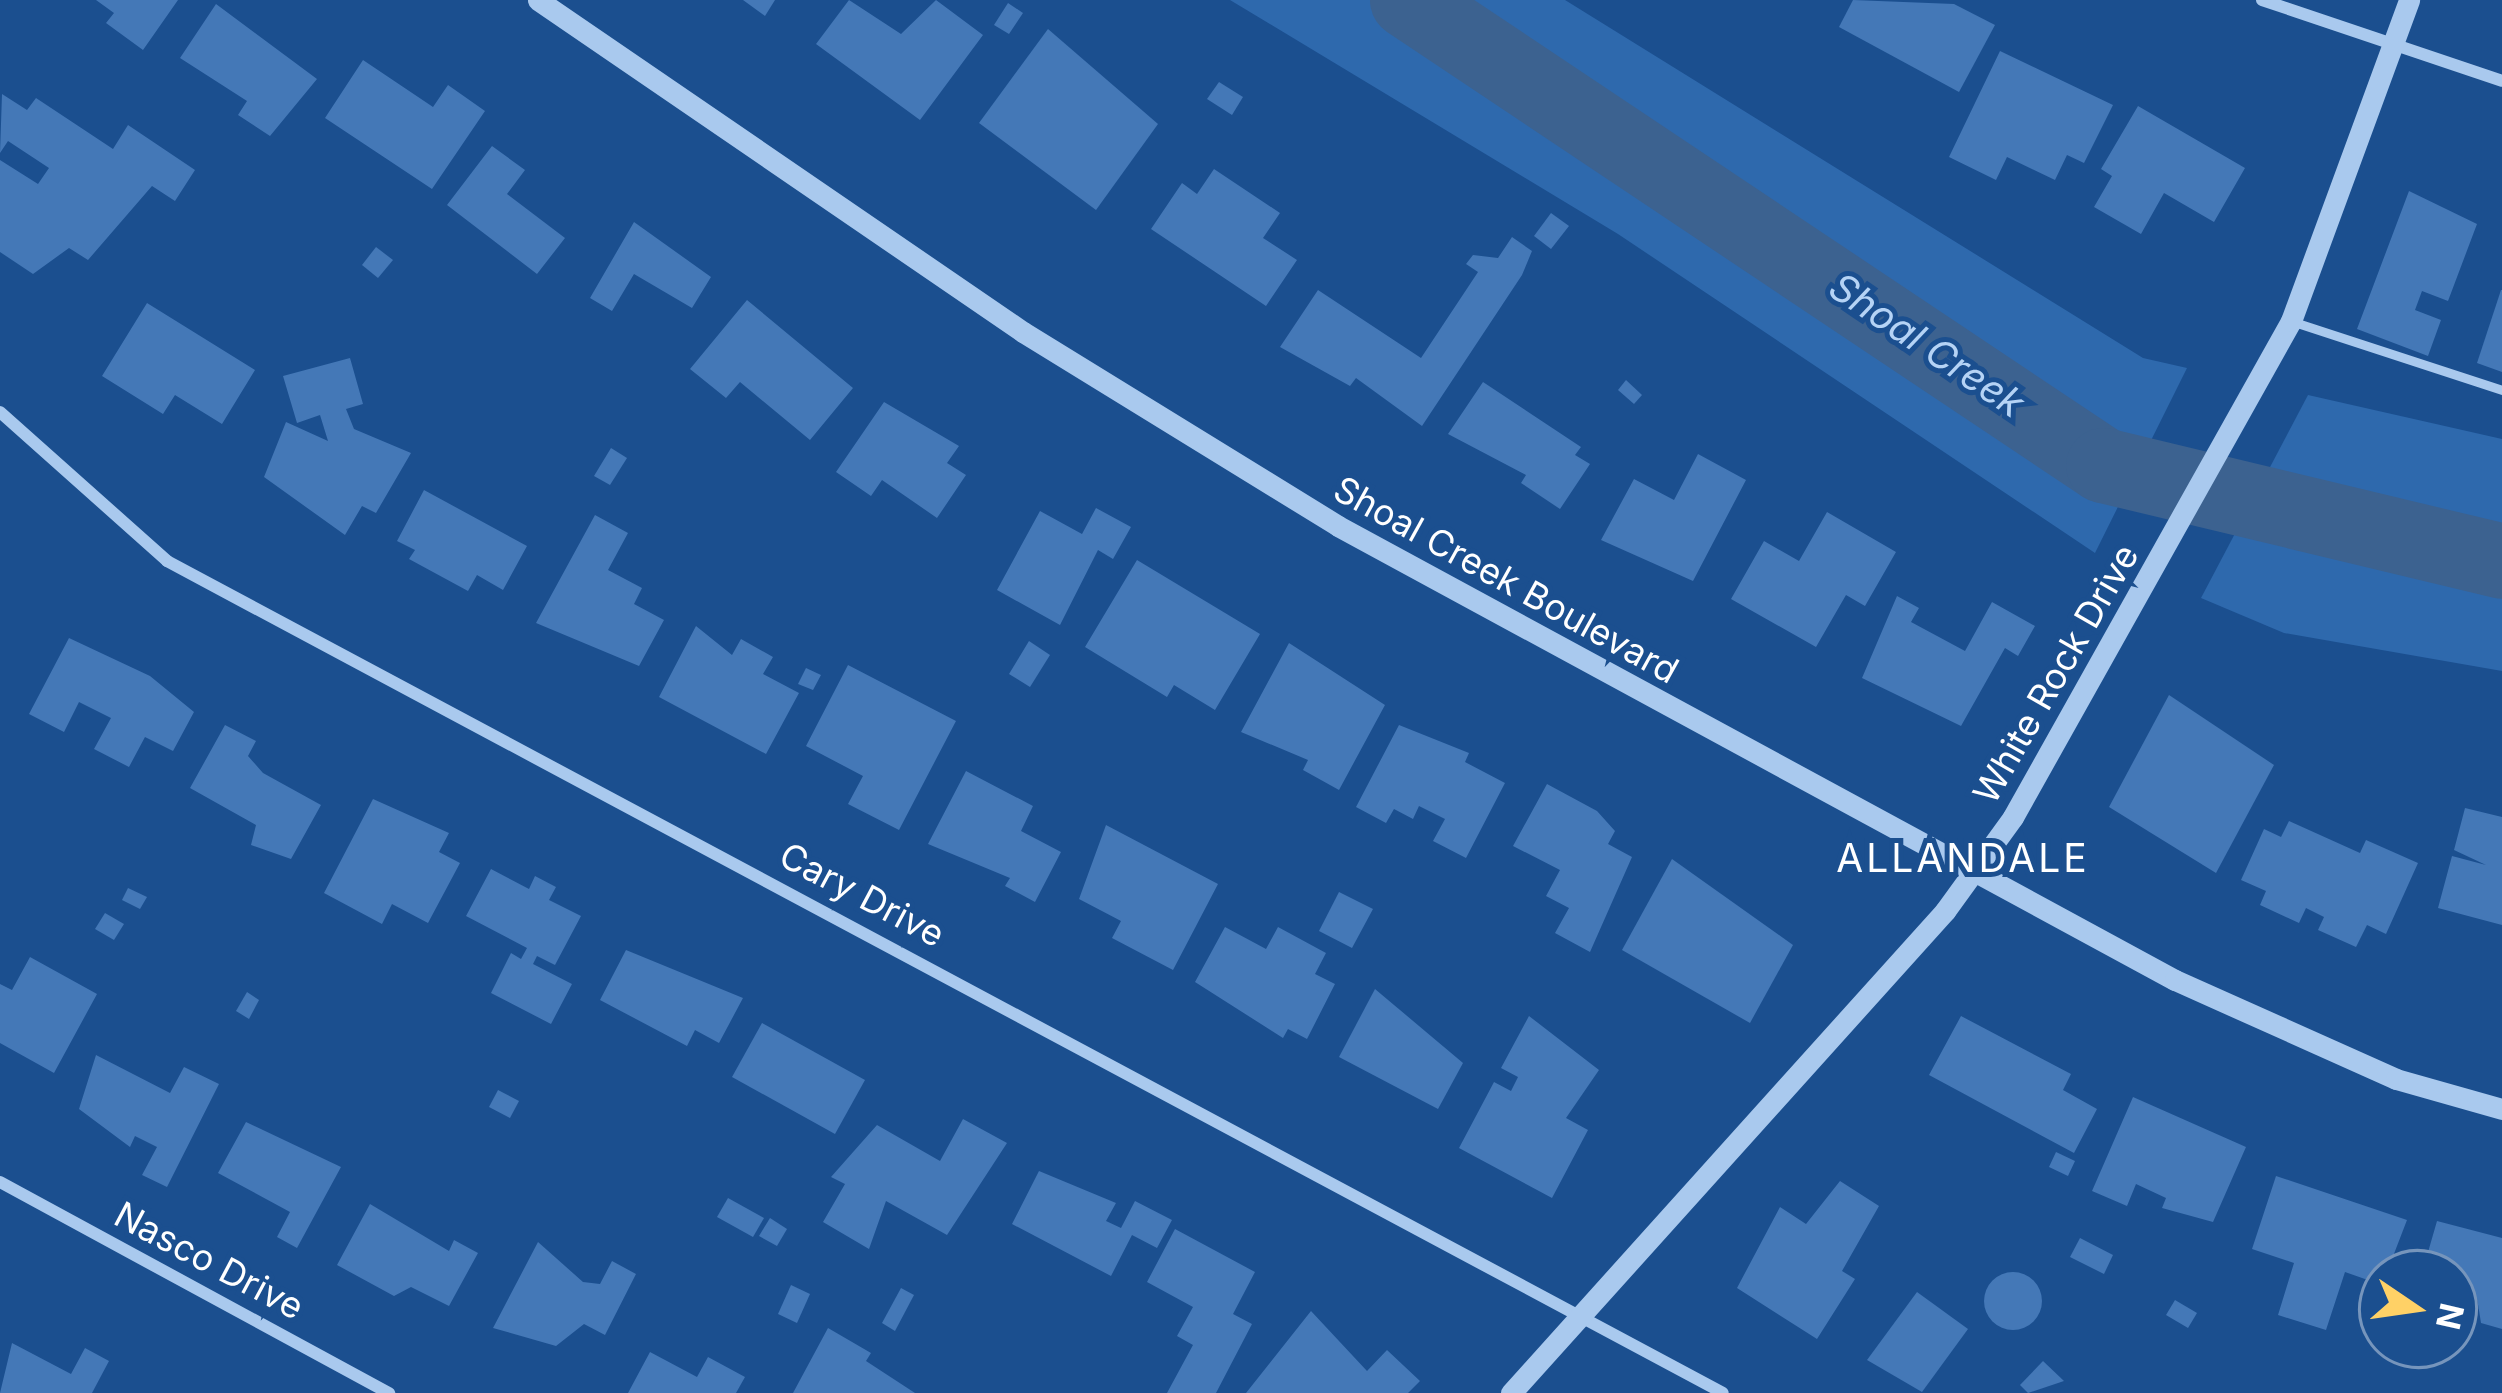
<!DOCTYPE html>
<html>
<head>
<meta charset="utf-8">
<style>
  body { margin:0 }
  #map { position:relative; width:2502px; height:1393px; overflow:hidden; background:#1b4f8f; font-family:Inter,sans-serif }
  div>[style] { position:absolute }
  .green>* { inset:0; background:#2e69ad }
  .river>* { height:75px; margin:-37.5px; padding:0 37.5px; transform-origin:37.5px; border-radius:37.5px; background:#3c6290 }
  .building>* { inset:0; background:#4478b7 }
  .round { border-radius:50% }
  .service>* { height:9px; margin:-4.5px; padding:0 4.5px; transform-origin:4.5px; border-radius:4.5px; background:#a9c9ee }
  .minor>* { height:12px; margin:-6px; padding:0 6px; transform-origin:6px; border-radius:6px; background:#a9c9ee }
  .tertiary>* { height:21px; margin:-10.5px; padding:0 10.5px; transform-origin:10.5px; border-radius:10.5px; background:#a9c9ee }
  span { translate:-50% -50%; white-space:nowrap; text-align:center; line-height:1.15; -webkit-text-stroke:10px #1b4f8f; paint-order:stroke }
  .street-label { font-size:36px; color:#fff }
  .water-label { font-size:39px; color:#b5d3f5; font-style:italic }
  .neighbourhood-label { font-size:39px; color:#fff; letter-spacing:3px }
  .north { position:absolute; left:2358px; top:1249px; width:120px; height:120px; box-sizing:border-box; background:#1b4f8f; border:3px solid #7695bc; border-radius:50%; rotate:103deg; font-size:33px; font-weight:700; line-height:48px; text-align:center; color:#fff }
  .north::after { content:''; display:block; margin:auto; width:42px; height:54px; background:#ffd166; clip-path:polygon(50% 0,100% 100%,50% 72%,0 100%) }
</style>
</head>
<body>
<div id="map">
  <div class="green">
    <div style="clip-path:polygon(1230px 0,1565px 0,2143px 358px,2187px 368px,2095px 553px,1618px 234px)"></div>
    <div style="clip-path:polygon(2308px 395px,2502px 439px,2502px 671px,2284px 633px,2201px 598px)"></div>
  </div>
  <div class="river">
    <div style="left:1407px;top:0;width:837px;rotate:33.75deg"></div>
    <div style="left:2103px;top:465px;width:410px;rotate:13.5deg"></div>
  </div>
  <div class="building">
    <div style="clip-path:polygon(96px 0,178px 0,143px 50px,106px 23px,114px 13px)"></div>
    <div style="clip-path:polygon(743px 0,775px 0,765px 16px)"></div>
    <div style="clip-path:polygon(849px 0,901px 34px,936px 0,983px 35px,920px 120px,816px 44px)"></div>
    <div style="clip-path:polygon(1853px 0,1954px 4px,1995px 25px,1959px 92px,1839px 27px)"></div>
    <div style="clip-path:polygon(1008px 3px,1023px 13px,1009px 34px,994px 25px)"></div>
    <div style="clip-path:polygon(216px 4px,317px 79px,270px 136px,238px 115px,247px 101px,180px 58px)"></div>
    <div style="clip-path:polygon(1048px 29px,1158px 124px,1096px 210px,979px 123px)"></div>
    <div style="clip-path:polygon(2000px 51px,2113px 105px,2084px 163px,2067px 155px,2055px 180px,2007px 157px,1996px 180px,1949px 157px)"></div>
    <div style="clip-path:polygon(363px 60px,433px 107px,448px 85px,485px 111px,432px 189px,325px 118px)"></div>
    <div style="clip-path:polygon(1219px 82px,1243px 97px,1232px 115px,1207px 99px)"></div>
    <div style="clip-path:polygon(2px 94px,27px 110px,36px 98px,113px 149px,128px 125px,195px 170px,175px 201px,152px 186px,88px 260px,69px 248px,33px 274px,0 252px,0 160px,38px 184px,49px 168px,8px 141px,0 153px)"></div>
    <div style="clip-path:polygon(2138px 106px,2245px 168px,2214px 222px,2164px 193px,2141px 234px,2094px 207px,2112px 176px,2101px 169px)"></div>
    <div style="clip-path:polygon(492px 146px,525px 170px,507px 194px,565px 238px,537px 274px,447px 205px)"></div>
    <div style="clip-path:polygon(1214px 169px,1280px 213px,1263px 238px,1297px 260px,1266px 306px,1151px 229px,1182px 183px,1197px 194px)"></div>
    <div style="clip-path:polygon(2409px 191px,2477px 224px,2448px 301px,2422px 291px,2415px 310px,2441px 320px,2428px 356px,2357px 329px)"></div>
    <div style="clip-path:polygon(1551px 213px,1569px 226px,1551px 249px,1534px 236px)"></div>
    <div style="clip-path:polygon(634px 222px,711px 277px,692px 308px,634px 274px,612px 311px,590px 298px)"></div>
    <div style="clip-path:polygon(1512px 237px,1532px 251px,1522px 275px,1422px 426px,1356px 378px,1350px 386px,1280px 347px,1318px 290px,1421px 358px,1478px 272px,1466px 264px,1473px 255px,1498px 258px)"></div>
    <div style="clip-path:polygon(376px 247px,393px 260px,378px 278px,362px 265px)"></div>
    <div style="clip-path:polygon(2501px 290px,2502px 290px,2502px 372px,2477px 363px)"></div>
    <div style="clip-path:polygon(747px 300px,853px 388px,810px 440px,740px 382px,726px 398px,690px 369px)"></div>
    <div style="clip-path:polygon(147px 303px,255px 370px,222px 424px,175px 395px,163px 414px,102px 376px)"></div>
    <div style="clip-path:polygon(350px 358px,363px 404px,346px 409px,354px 429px,411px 453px,376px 513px,362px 506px,345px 535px,264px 477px,286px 422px,328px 441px,320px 415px,297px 423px,283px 376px)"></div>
    <div style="clip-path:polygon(1626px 380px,1642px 395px,1634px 404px,1618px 390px)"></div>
    <div style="clip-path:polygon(1483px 382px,1581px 447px,1575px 455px,1590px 464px,1560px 509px,1521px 483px,1526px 475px,1448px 434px)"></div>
    <div style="clip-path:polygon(884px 402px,959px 446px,947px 463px,966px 475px,937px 518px,882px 480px,871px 496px,836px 472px)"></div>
    <div style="clip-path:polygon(611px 448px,627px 458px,610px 485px,594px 476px)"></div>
    <div style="clip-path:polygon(1698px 454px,1746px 480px,1693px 581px,1601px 540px,1634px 479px,1674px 500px)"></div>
    <div style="clip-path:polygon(424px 490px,527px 546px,503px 590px,477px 575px,468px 591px,409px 559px,415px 550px,397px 541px)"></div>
    <div style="clip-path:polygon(1096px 508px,1131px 527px,1113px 559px,1098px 550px,1060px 625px,997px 590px,1040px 511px,1082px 534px)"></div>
    <div style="clip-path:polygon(1827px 512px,1896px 552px,1865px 606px,1846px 595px,1816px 647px,1731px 599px,1764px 541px,1799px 561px)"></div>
    <div style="clip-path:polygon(595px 515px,628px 533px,608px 570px,642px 588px,634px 604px,664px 620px,639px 666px,536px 623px)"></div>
    <div style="clip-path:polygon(1137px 560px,1260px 634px,1215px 710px,1174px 685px,1167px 697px,1085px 647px)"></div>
    <div style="clip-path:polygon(1897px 596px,1919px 608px,1911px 622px,1965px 651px,1992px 602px,2035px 626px,2018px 656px,2005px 648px,1961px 726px,1862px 678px)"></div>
    <div style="clip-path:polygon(696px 626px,732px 655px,741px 639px,773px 657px,763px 674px,799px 693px,766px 754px,659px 697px)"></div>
    <div style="clip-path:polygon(69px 638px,150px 676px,194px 712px,173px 751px,145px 737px,129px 767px,94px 749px,111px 718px,79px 702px,64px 732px,29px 714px)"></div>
    <div style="clip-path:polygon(1029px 641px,1050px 655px,1030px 687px,1009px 674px)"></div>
    <div style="clip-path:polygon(1289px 643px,1385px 705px,1339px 790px,1303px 770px,1308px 760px,1241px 732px)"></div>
    <div style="clip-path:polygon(848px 665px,956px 721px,899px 830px,848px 804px,863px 776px,806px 746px)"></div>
    <div style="clip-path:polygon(806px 668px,821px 675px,813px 690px,798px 684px)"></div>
    <div style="clip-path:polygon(2169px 695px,2274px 765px,2216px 873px,2109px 807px)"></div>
    <div style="clip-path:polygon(225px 725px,256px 741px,248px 756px,263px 773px,321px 805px,291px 859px,251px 845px,256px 825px,190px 788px)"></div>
    <div style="clip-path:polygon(1399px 725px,1469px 753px,1465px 762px,1505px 783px,1466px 858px,1433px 841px,1445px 819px,1419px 806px,1413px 819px,1394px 809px,1386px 823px,1356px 807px)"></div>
    <div style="clip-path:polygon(966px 771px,1033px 806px,1021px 831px,1061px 852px,1035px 902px,1005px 886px,1010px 878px,928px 844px)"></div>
    <div style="clip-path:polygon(1547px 784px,1597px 811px,1615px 831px,1608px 844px,1632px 857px,1590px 952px,1555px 933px,1569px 908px,1546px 896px,1560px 870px,1513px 846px)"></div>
    <div style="clip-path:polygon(373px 799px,449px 833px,439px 852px,460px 863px,428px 923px,392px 904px,382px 924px,324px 893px)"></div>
    <div style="clip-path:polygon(2465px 808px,2502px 817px,2502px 925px,2438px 908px,2452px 856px,2486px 865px,2454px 850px)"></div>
    <div style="clip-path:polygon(2289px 821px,2360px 853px,2366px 840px,2418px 863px,2386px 934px,2367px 925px,2356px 947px,2318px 930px,2324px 917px,2306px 908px,2299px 923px,2260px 905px,2266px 891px,2241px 880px,2264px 829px,2281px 837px)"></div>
    <div style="clip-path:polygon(1106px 825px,1218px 884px,1173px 970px,1112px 938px,1121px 921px,1079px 899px)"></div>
    <div style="clip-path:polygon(1672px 859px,1793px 945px,1750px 1023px,1622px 950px)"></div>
    <div style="clip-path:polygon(491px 869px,529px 889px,535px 876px,556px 887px,549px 900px,581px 916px,555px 965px,537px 956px,533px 964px,572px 984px,551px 1024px,491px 993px,511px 953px,521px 959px,527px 948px,466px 916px)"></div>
    <div style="clip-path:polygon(128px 888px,147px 897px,140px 909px,122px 900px)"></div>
    <div style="clip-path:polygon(1339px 892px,1373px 909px,1352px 948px,1319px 931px)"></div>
    <div style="clip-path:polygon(105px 913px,124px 924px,114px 940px,95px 929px)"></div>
    <div style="clip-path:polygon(1225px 927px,1266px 949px,1278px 927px,1326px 953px,1315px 974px,1335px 984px,1307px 1039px,1288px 1029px,1283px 1038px,1195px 982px)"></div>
    <div style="clip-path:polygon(626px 950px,743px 998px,719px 1043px,695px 1030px,687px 1046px,600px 1000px)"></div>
    <div style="clip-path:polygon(30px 957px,97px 994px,54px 1073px,0 1043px,0 984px,12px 990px)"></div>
    <div style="clip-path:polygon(1375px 989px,1463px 1063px,1438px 1109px,1339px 1057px)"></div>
    <div style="clip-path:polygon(247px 992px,259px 1000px,249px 1019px,236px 1011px)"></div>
    <div style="clip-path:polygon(1529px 1016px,1599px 1070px,1566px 1118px,1588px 1130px,1552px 1198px,1459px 1148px,1494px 1082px,1511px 1091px,1518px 1077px,1501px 1068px)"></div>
    <div style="clip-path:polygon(1961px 1016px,2071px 1074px,2063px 1090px,2097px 1109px,2074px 1153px,1929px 1075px)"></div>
    <div style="clip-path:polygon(762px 1023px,865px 1080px,835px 1134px,732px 1077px)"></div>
    <div style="clip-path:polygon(96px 1055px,170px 1093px,184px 1067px,219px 1084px,167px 1187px,142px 1175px,157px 1147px,135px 1136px,130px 1147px,79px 1109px)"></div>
    <div style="clip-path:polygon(498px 1090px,519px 1101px,510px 1118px,489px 1107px)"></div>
    <div style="clip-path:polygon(2133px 1097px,2246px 1147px,2213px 1222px,2162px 1208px,2166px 1198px,2136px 1184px,2127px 1206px,2092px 1191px)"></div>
    <div style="clip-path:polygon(963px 1119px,1007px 1143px,947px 1235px,886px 1201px,869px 1249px,823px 1222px,845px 1184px,831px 1177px,877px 1125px,940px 1161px)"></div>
    <div style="clip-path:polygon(246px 1122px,341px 1167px,297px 1248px,277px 1237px,290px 1212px,218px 1173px)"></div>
    <div style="clip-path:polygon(2056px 1152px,2075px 1161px,2068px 1176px,2049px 1167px)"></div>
    <div style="clip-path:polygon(1039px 1171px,1116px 1203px,1106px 1221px,1121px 1228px,1135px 1201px,1172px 1220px,1157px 1248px,1132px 1235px,1111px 1276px,1012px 1224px)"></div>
    <div style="clip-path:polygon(2276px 1176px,2407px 1220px,2382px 1285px,2345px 1272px,2326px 1330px,2278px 1315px,2294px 1263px,2252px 1249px)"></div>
    <div style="clip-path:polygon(1840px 1181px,1879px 1206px,1842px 1271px,1855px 1279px,1817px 1339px,1737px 1288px,1780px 1207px,1806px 1224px)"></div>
    <div style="clip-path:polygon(728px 1198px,764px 1218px,753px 1237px,717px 1217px)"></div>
    <div style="clip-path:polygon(370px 1204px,449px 1251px,454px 1240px,478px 1253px,449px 1306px,411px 1287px,394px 1296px,337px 1265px)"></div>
    <div style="clip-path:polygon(770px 1218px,787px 1229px,777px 1246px,759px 1236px)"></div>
    <div style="clip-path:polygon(2437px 1221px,2502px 1238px,2502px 1329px,2481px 1323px,2477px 1298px,2454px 1292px,2454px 1273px,2422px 1273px)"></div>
    <div style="clip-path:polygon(1175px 1229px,1255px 1272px,1233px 1314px,1252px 1324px,1216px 1393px,1167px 1393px,1193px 1345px,1177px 1336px,1193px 1307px,1147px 1282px)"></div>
    <div style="clip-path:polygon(2080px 1238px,2113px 1255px,2104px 1274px,2070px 1257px)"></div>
    <div style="clip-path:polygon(538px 1242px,583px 1282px,600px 1284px,612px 1261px,636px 1274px,605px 1335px,584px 1324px,556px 1346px,493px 1328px)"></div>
    <div class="round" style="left:1984px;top:1272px;width:58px;height:58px"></div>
    <div style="clip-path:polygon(791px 1285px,810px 1294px,797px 1323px,778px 1314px)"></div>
    <div style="clip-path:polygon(901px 1288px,914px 1295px,895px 1331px,882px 1323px)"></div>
    <div style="clip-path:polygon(1917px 1292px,1968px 1329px,1922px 1392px,1867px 1360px)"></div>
    <div style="clip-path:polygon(2175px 1300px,2197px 1313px,2188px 1328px,2166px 1315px)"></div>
    <div style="clip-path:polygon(1311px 1311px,1367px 1371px,1387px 1350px,1420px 1381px,1408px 1393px,1246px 1393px)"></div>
    <div style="clip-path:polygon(828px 1328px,871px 1353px,866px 1361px,915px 1393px,793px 1393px)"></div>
    <div style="clip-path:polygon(12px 1343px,71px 1374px,85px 1348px,109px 1361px,92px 1393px,0 1393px)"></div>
    <div style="clip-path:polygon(650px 1352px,697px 1377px,708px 1357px,745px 1377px,736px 1393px,628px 1393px)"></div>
    <div style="clip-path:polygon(2043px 1361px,2064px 1381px,2028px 1393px,2020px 1385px)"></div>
  </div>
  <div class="service">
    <div style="left:2291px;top:321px;width:222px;rotate:18.1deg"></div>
  </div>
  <div class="minor">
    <div style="left:2262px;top:0;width:253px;rotate:18.6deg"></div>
    <div style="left:0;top:412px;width:224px;rotate:41.7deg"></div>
    <div style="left:167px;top:561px;width:1764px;rotate:28.13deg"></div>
    <div style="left:0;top:1182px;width:443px;rotate:28.5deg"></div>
  </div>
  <div class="tertiary">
    <div style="left:538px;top:0;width:588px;rotate:34.39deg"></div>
    <div style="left:1023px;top:332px;width:370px;rotate:31.6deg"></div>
    <div style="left:1338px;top:526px;width:952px;rotate:28.48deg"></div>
    <div style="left:2175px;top:980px;width:242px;rotate:24.1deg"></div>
    <div style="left:2396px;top:1079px;width:110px;rotate:15.8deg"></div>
    <div style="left:1511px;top:1393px;width:649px;rotate:-48deg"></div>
    <div style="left:1945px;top:911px;width:116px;rotate:-54.1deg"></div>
    <div style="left:2013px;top:817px;width:569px;rotate:-60.73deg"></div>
    <div style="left:2291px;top:321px;width:342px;rotate:-69.8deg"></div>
  </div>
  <div class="street-label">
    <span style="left:1506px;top:580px;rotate:29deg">Shoal Creek Boulevard</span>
    <span style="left:2056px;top:674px;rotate:-60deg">White Rock Drive</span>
    <span style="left:862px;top:895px;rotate:28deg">Cary Drive</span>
    <span style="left:209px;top:1261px;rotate:28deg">Nasco Drive</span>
  </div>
  <div class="water-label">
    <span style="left:1927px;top:345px;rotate:34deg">Shoal Creek</span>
  </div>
  <div class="neighbourhood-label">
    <span style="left:1963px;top:858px">ALLANDALE</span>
  </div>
  <div class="north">N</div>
</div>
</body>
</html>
